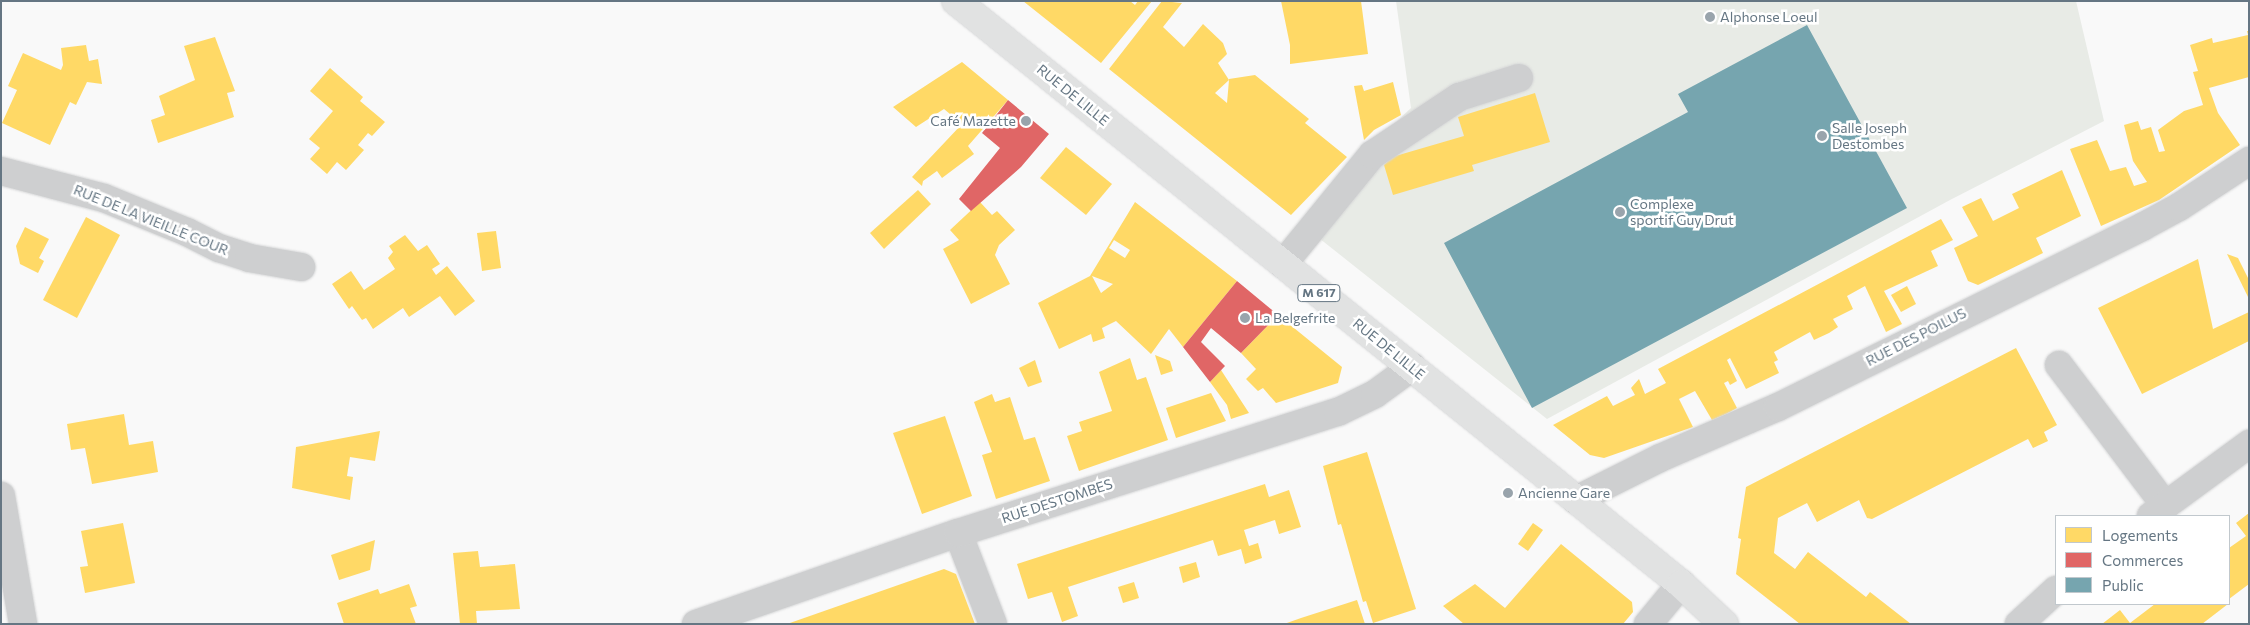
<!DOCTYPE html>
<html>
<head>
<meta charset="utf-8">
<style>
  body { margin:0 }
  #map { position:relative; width:2250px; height:625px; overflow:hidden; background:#f9f9f9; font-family:Commissioner,sans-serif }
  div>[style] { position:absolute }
  .green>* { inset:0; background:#e8ebe6 }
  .homes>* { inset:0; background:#ffd966 }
  .shops>* { inset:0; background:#e06666 }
  .public>* { inset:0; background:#76a5af }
  .roads { filter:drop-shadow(0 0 1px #d5d6d7) drop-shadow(0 0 1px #d5d6d7) }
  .minor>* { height:28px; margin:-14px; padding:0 14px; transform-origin:14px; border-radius:14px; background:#cecfd0 }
  .major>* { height:28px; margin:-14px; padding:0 14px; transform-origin:14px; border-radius:14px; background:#e1e2e2 }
  .dots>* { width:14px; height:14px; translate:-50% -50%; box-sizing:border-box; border:2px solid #fff; border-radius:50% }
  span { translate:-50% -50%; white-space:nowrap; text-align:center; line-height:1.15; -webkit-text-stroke:5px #fff; paint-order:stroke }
  .shield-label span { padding:1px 4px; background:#fff; border:1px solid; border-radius:4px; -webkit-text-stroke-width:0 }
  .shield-label { font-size:12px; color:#657683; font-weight:700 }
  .poi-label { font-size:14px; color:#657683 }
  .left { translate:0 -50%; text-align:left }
  .right { translate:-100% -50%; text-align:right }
  .street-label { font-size:14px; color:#657683 }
  .frame { position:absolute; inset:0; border:2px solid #657683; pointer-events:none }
  .legend { position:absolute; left:2055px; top:515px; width:175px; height:90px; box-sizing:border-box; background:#fff; border:1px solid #c1c8cd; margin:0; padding:6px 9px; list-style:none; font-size:15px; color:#657683 }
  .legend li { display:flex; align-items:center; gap:10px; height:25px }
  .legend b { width:25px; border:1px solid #c1c8cd }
</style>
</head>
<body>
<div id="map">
  <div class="green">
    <div style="clip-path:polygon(1396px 1px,2076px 1px,2104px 121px,1950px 200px,1547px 419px,1300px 223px,1363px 153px,1411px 108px)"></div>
  </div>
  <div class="homes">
    <div style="clip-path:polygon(1023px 1px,1130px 1px,1135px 5px,1138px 1px,1152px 1px,1101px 63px)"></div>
    <div style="clip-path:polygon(1162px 1px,1182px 3px,1163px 27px,1184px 47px,1203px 24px,1223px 43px,1227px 54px,1218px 63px,1229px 80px,1215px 93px,1227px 103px,1229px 80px,1229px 79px,1255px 75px,1309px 119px,1305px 123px,1347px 157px,1291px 215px,1109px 69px)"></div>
    <div style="clip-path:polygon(1281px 1px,1361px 1px,1368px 54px,1290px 64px,1290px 45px)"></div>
    <div style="clip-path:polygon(2247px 31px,2249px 31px,2249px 77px,2209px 88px,2218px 113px,2240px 145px,2159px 200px,2101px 226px,2070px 149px,2097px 140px,2110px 171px,2126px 167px,2134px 186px,2147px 182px,2133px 161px,2124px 125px,2138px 121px,2141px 130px,2151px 127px,2159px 152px,2165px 151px,2158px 130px,2184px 111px,2203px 105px,2193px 72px,2198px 71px,2190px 45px,2212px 38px,2213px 43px,2248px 35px)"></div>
    <div style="clip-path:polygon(215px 37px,235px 91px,227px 93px,234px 117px,158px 143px,151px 120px,165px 115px,159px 96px,195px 80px,184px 46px)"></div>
    <div style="clip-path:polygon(86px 45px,89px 61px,98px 59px,102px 84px,87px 82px,76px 105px,70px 102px,50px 145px,2px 123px,17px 90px,8px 86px,23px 53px,61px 70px,63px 65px,61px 48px)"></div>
    <div style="clip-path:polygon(962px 62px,1008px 100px,968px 146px,974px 154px,942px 178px,937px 171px,923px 181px,922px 186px,912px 177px,962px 124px,944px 109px,916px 127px,893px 107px)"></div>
    <div style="clip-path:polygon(330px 68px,363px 97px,360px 101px,385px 122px,372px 136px,368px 133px,358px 145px,364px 150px,346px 170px,337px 162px,327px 174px,310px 159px,320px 148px,309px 139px,333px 111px,310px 91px)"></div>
    <div style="clip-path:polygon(1393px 82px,1401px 115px,1374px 130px,1364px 140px,1354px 86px,1362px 85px,1364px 91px)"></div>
    <div style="clip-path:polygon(1535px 93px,1550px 142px,1472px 165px,1474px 171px,1393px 195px,1384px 165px,1392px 157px,1464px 136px,1458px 117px)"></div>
    <div style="clip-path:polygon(1066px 147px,1112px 184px,1086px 215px,1040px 178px)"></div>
    <div style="clip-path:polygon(2062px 170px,2081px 216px,2036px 238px,2043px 253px,1978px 285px,1968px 281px,1954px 248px,1978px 236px,1962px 207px,1981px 198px,1993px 221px,2019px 208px,2012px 194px)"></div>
    <div style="clip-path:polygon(918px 190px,931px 204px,884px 249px,870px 233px)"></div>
    <div style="clip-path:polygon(980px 202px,992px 215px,997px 211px,1015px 230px,999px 245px,995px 255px,1010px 284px,971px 304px,943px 249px,959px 240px,950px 230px)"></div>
    <div style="clip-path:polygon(evenodd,1135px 202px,1237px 281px,1183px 347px,1169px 329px,1151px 354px,1116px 321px,1102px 328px,1105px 338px,1093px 342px,1091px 334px,1059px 349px,1038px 303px,1090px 276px,1135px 202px,1114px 240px,1130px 250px,1125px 258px,1109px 248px,1114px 240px,1135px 202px,1092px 276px,1113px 284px,1101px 293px,1092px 276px)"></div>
    <div style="clip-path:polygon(86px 217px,120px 235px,77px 318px,43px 300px)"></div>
    <div style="clip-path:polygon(1941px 219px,1953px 240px,1931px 251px,1938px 266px,1884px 291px,1902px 324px,1886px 332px,1865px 286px,1847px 296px,1853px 309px,1833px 319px,1838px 327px,1829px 333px,1814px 340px,1810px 332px,1774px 352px,1778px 360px,1774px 362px,1779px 373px,1746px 389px,1730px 358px,1727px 360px,1737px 381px,1730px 385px,1728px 381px,1724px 383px,1737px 408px,1726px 414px,1712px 420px,1695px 391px,1679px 399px,1693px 427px,1604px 458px,1590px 455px,1553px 425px,1607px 396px,1613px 406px,1635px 395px,1631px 388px,1639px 379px,1645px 394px,1666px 383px,1658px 369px)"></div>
    <div style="clip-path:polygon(25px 227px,49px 239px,39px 258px,44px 261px,38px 273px,20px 264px,16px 246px)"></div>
    <div style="clip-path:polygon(496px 231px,501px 268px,482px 271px,477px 233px)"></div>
    <div style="clip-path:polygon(405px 235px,418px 251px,427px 245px,440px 264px,432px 269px,436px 275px,447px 266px,475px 301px,455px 316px,440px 296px,409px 317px,403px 308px,373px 329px,366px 318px,362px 320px,352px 306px,349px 309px,332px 284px,351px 271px,364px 290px,395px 269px,388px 258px,393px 252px,389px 246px)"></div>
    <div style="clip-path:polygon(2227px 254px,2238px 258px,2249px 280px,2249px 299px)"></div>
    <div style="clip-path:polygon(2198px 259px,2213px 329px,2249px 312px,2249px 341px,2142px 394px,2098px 308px)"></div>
    <div style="clip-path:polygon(1907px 286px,1916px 304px,1901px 312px,1891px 295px)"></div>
    <div style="clip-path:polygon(1278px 315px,1342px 367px,1338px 383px,1276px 403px,1263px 388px,1258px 391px,1246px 379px,1256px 369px,1241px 353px)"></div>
    <div style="clip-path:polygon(2016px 348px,2057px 425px,2044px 432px,2048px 441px,2033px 448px,2028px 439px,1872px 519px,1867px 518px,1859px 500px,1817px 522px,1807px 503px,1778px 518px,1774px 553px,1795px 569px,1808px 552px,1866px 597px,1870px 592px,1911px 624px,1800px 624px,1736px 574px,1741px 539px,1738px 538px,1746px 487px)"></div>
    <div style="clip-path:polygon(1155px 355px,1170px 361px,1173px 371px,1161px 375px)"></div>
    <div style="clip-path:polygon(1130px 358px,1137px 380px,1146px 377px,1168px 440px,1079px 471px,1067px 436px,1082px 431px,1079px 422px,1112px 411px,1099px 372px)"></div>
    <div style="clip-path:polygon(1035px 360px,1042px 382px,1028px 387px,1019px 368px)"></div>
    <div style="clip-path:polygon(1221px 370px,1249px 413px,1231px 419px,1227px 405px,1210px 382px)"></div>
    <div style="clip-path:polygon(1211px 393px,1226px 421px,1176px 438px,1166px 408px)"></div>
    <div style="clip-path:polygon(992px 394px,995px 402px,1010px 397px,1024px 440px,1035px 437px,1050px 481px,996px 499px,982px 455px,992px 452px,974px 402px)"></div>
    <div style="clip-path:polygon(124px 414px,129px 445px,153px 441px,158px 472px,92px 484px,85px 448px,71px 450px,67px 424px)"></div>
    <div style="clip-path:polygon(945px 416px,972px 496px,922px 514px,893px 433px)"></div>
    <div style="clip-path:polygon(380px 431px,375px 461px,350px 457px,347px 476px,353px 477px,350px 500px,292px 488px,296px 447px)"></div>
    <div style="clip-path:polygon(1367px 452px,1416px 609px,1373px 623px,1366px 601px,1363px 602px,1341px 524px,1338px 525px,1323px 466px)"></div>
    <div style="clip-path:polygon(1265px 484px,1269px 497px,1289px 490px,1301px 527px,1279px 534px,1275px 520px,1244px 530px,1249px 546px,1258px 543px,1262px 558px,1245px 564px,1241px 549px,1218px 556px,1213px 540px,1068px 587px,1078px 616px,1062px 622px,1052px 592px,1028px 599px,1017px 564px)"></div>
    <div style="clip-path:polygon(2249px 513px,2249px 584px,2229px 599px,2229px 548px,2246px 536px,2236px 523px)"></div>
    <div style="clip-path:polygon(123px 523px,135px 583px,85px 593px,80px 567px,88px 566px,81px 531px)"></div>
    <div style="clip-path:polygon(1533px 523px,1543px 530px,1528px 551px,1518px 544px)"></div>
    <div style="clip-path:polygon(375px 540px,370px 570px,339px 580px,331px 555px)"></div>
    <div style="clip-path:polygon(1561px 544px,1632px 602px,1633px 612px,1623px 624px,1464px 624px,1443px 606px,1475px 584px,1505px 608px)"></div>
    <div style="clip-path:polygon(478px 551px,480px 567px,515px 564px,520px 609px,476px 611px,477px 624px,460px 624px,453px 553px)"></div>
    <div style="clip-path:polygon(1196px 562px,1200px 577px,1183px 583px,1179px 567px)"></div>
    <div style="clip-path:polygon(944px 569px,956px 574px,975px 624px,787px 624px)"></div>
    <div style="clip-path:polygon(1134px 582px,1139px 598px,1123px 603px,1118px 587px)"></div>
    <div style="clip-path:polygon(409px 584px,417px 606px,410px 608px,416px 624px,344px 624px,337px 603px,378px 589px,380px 594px)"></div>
    <div style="clip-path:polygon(1357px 600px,1365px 624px,1284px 624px,1301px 618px)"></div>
    <div style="clip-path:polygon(2155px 604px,2228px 604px,2202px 624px,2102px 624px,2120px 610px,2130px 623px)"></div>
  </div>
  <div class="shops">
    <div style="clip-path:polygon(1008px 100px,1049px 134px,1021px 167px,971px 211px,959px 199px,1000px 148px,982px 133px)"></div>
    <div style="clip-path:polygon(1237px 281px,1278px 315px,1241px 353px,1211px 328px,1201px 342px,1225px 366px,1210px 382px,1183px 347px)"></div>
  </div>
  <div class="public">
    <div style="clip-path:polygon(1807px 25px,1907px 208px,1532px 408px,1444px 243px,1688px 112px,1678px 94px)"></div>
  </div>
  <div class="roads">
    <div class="minor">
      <div style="left:1px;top:171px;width:106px;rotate:14.7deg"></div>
      <div style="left:104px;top:198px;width:90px;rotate:22.3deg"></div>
      <div style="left:187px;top:232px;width:36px;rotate:27deg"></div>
      <div style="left:219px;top:248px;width:32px;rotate:18deg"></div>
      <div style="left:249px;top:258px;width:53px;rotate:9.8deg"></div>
      <div style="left:1283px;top:264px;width:141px;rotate:-50.8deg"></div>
      <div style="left:1372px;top:155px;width:105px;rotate:-33.7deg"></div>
      <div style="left:1459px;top:97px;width:63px;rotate:-17.6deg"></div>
      <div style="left:2059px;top:365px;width:176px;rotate:52.9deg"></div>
      <div style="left:1px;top:496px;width:130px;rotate:80.2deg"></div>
      <div style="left:1576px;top:500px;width:94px;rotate:-26.6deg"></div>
      <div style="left:1660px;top:458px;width:129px;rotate:-23.4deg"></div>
      <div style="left:1778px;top:407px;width:406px;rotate:-26.3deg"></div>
      <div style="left:2142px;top:227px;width:42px;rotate:-28.4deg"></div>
      <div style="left:2179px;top:207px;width:84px;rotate:-33.3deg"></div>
      <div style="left:2151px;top:516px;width:122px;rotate:-36.3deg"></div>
      <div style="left:958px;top:533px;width:97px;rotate:69deg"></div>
      <div style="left:696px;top:624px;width:277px;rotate:-19.2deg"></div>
      <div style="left:958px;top:533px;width:399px;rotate:-17.7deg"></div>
      <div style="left:1338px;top:412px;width:41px;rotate:-25.9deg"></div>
      <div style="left:1375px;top:394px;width:46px;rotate:-36.1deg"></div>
      <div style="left:1648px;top:624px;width:52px;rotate:-50.5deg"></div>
      <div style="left:2019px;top:624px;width:50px;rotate:-42.6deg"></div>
    </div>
    <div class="major">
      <div style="left:956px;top:1px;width:930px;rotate:38.8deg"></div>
      <div style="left:1681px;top:584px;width:59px;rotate:42.9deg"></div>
    </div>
  </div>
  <div class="dots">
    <div style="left:1710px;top:17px;background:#99a4ac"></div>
    <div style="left:1026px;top:121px;background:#99a4ac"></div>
    <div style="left:1822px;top:136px;background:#99a4ac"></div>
    <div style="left:1620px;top:212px;background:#99a4ac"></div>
    <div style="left:1245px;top:318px;background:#99a4ac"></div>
    <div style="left:1508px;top:493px;background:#99a4ac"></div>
  </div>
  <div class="shield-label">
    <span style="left:1319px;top:293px">M 617</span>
  </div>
  <div class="poi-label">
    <span class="left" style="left:1720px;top:17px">Alphonse Loeul</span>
    <span class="right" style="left:1016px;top:121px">Café Mazette</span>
    <span class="left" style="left:1832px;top:136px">Salle Joseph<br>Destombes</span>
    <span class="left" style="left:1630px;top:212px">Complexe<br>sportif Guy Drut</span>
    <span class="left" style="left:1255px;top:318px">La Belgefrite</span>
    <span class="left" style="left:1518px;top:493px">Ancienne Gare</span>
  </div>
  <div class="street-label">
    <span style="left:1073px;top:95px;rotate:39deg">RUE DE LILLE</span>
    <span style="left:151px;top:220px;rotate:22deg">RUE DE LA VIEILLE COUR</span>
    <span style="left:1916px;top:337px;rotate:-27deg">RUE DES POILUS</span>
    <span style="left:1389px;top:349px;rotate:39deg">RUE DE LILLE</span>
    <span style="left:1057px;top:501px;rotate:-18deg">RUE DESTOMBES</span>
  </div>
  <div class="frame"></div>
  <ul class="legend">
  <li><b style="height:14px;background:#ffd966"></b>Logements</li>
  <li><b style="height:14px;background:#e06666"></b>Commerces</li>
  <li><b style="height:14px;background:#76a5af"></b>Public</li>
  </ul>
</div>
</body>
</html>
